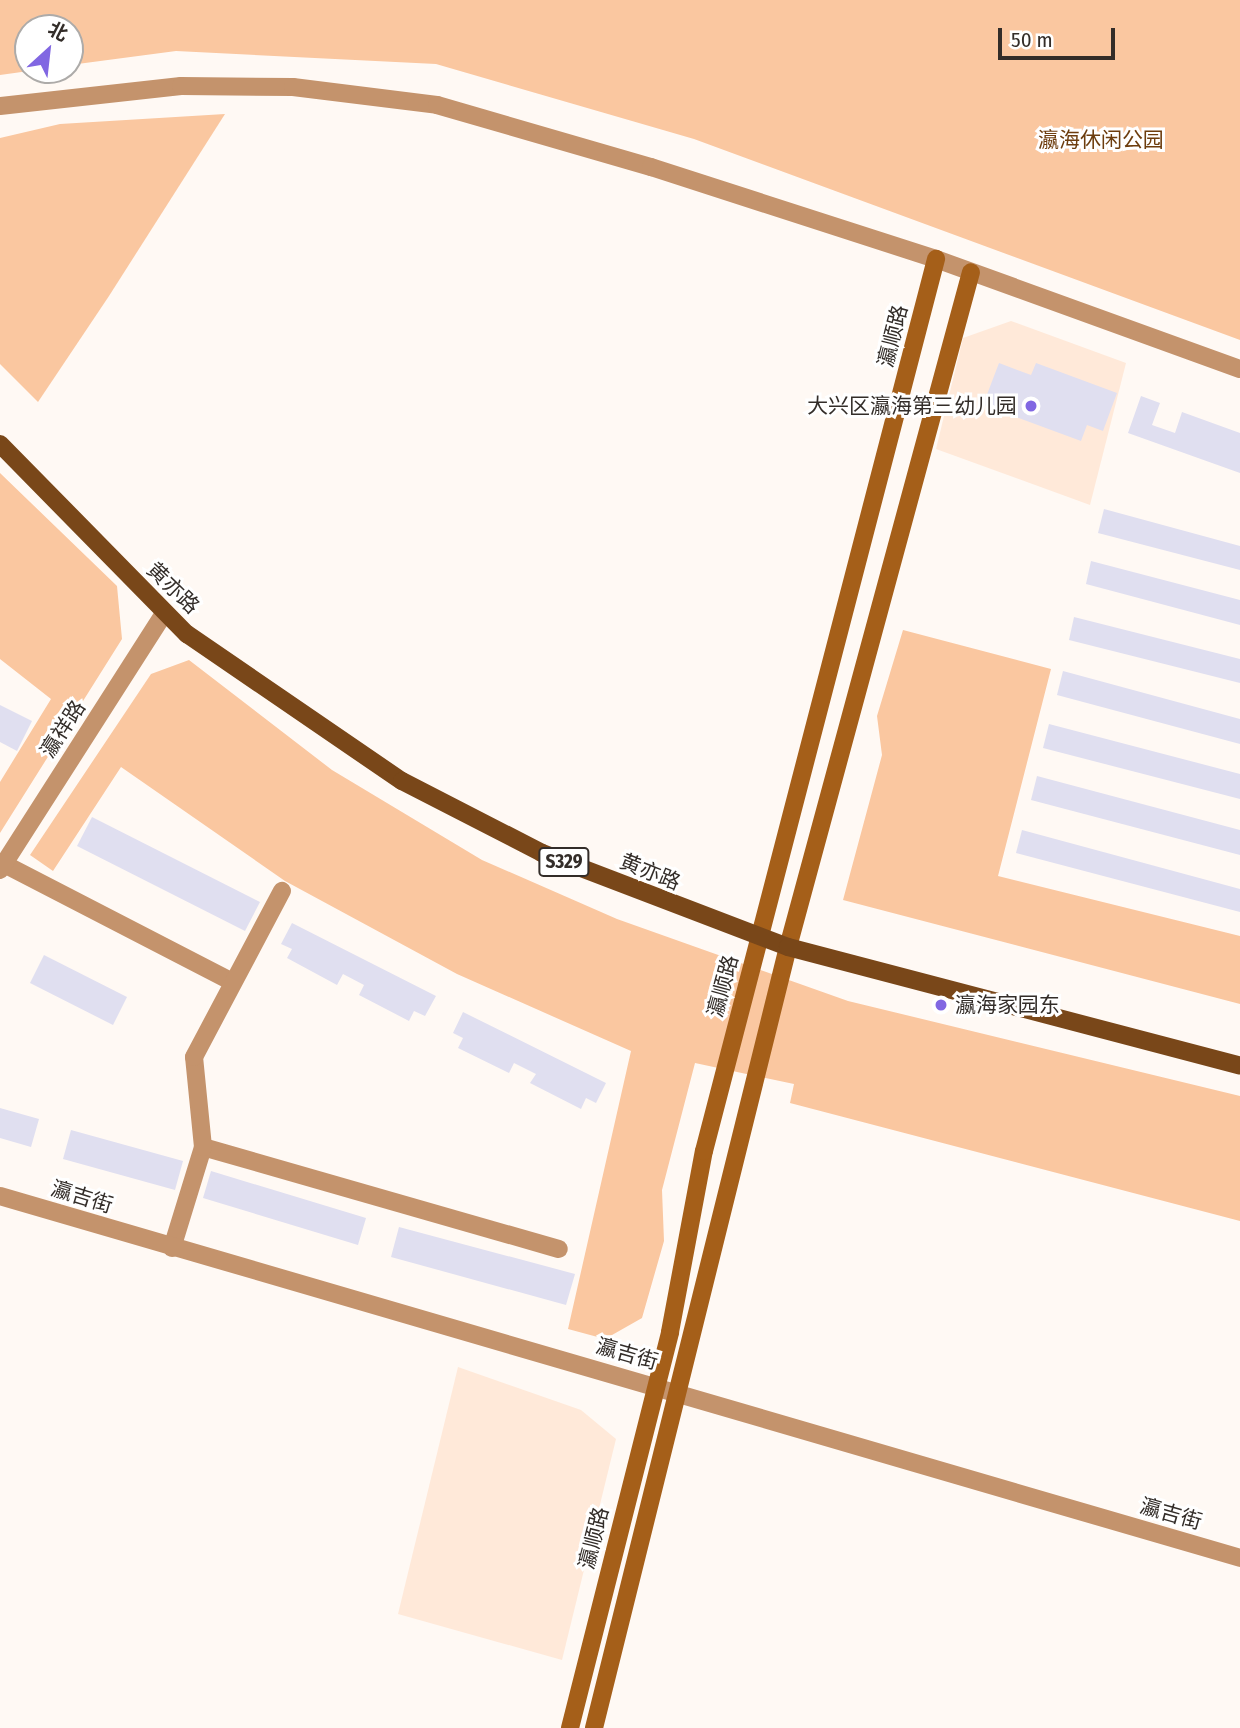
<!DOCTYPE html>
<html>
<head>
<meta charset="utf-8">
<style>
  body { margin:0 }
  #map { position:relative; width:1240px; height:1728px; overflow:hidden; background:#fff9f4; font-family:"Fira Sans Condensed","Noto Sans SC",sans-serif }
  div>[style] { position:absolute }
  .built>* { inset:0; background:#ffe9d9 }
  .green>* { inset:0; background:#fac7a0 }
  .building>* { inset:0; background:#e0dff0 }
  .minor>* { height:18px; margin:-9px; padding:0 9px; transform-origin:9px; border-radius:9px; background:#c4936c }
  .tertiary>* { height:18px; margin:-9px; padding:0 9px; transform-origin:9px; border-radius:9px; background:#c4936c }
  .secondary>* { height:18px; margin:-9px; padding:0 9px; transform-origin:9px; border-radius:9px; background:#a55f19 }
  .primary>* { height:18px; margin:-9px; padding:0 9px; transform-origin:9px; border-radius:9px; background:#794719 }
  .dots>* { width:19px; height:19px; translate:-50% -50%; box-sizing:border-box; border:4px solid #fff; border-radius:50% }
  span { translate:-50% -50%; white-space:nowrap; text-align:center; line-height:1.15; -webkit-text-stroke:6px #fff; paint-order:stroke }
  .shield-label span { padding:2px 5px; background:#fff; border:2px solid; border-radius:5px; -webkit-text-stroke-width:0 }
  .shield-label { font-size:19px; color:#332d29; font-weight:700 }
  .park-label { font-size:21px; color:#6d3d0e }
  .street-label { font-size:21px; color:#332d29 }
  .poi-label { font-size:21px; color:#332d29 }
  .right { translate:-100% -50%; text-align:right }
  .left { translate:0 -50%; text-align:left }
  .north { position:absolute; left:14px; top:14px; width:70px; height:70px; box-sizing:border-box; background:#fff; border:2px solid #adaba9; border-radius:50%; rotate:27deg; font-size:19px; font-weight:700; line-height:28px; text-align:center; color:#332d29 }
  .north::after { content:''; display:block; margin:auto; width:24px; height:32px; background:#8167e2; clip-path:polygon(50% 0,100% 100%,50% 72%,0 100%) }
  .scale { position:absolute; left:998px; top:28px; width:117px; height:32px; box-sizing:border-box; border:4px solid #332d29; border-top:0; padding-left:9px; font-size:21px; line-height:24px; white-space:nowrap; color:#332d29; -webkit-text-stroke:5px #fff; paint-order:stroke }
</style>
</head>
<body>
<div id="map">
  <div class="built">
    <div style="clip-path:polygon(1011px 321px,1126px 363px,1090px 505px,936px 449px,963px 338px)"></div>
    <div style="clip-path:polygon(458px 1367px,581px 1410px,616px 1439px,562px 1660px,398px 1614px)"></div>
  </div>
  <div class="green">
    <div style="clip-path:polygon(0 0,1240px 0,1240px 340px,694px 139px,436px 64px,176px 51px,70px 65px,70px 28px,28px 28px,28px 70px,36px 70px,0 75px)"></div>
    <div style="clip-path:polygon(225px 114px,109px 296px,38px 402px,0 364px,0 138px,60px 124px)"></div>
    <div style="clip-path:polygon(0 473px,117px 586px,122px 639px,0 833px,0 782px,51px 699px,0 659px)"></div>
    <div style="clip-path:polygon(903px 630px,1051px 669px,998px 876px,1240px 936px,1240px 1004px,843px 900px,882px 755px,877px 716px)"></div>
    <div style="clip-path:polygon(189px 660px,332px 770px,482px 860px,617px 919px,848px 1001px,1240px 1096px,1240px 1221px,790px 1103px,794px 1084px,695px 1063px,662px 1190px,664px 1241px,642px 1318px,605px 1339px,568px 1329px,631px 1051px,457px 974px,285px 881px,121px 767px,53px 871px,30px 855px,151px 674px)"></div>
  </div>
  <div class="building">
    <div style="clip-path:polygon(999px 363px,1031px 375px,1036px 363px,1117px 393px,1103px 431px,1087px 425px,1081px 441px,983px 405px)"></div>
    <div style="clip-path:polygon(1141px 396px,1160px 403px,1152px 425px,1175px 433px,1182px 412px,1240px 433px,1240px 473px,1128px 433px)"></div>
    <div style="clip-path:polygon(1104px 509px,1240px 546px,1240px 570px,1098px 533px)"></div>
    <div style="clip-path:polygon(1091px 561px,1240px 600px,1240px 625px,1086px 584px)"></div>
    <div style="clip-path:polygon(1074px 617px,1240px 659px,1240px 683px,1069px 640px)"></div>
    <div style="clip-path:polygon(1063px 671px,1240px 719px,1240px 744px,1057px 695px)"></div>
    <div style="clip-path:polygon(0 705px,32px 721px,17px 751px,0 742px)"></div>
    <div style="clip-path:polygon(1049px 724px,1240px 774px,1240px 799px,1043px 748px)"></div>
    <div style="clip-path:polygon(1037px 776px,1240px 830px,1240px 855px,1031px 800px)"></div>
    <div style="clip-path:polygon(92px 817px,260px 902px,245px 931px,77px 846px)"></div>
    <div style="clip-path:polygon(1022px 830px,1240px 889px,1240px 912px,1016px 853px)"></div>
    <div style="clip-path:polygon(292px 923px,436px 996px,425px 1016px,414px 1011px,409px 1021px,359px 995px,364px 985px,343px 974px,337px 985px,287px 958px,292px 949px,281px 944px)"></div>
    <div style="clip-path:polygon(44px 955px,127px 997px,113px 1025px,30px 983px)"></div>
    <div style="clip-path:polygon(463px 1012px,606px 1083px,596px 1103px,586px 1098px,581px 1109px,530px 1083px,536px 1074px,514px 1063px,509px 1073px,458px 1048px,463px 1038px,453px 1033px)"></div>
    <div style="clip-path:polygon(0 1108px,39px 1119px,31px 1147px,0 1138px)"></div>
    <div style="clip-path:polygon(71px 1130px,183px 1161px,175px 1190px,63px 1159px)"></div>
    <div style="clip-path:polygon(211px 1171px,366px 1218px,358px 1245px,203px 1198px)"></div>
    <div style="clip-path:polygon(399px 1227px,575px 1274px,566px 1305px,391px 1257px)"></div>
  </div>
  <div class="minor">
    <div style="left:4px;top:864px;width:255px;rotate:27.3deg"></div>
    <div style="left:203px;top:1147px;width:370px;rotate:16deg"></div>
    <div style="left:172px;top:1248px;width:106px;rotate:-72.9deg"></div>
    <div style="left:203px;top:1147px;width:90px;rotate:-95.7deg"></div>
    <div style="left:194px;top:1057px;width:188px;rotate:-62.1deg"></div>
  </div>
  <div class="tertiary">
    <div style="left:0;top:106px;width:182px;rotate:-6.3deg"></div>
    <div style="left:181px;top:86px;width:112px;rotate:0.5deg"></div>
    <div style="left:293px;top:87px;width:145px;rotate:7.1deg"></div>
    <div style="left:437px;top:105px;width:223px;rotate:16.2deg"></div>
    <div style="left:651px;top:167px;width:299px;rotate:17.9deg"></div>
    <div style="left:936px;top:259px;width:323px;rotate:19.9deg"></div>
    <div style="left:0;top:870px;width:304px;rotate:-57.4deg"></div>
    <div style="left:0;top:1196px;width:1292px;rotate:16.27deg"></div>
  </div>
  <div class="secondary">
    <div style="left:570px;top:1728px;width:408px;rotate:-75.8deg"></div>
    <div style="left:670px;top:1332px;width:184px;rotate:-79.4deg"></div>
    <div style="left:704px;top:1151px;width:922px;rotate:-75.42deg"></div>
    <div style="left:594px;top:1728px;width:805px;rotate:-76.05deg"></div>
    <div style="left:788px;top:947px;width:699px;rotate:-74.83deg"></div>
  </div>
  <div class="primary">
    <div style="left:0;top:444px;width:267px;rotate:45.5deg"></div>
    <div style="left:187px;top:634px;width:260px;rotate:34.4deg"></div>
    <div style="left:402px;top:781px;width:157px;rotate:27.2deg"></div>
    <div style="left:542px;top:853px;width:263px;rotate:20.9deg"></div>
    <div style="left:788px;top:947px;width:467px;rotate:14.7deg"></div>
  </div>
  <div class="dots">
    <div style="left:1031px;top:406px;background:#8167e2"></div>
    <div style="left:941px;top:1005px;background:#8167e2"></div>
  </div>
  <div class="shield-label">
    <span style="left:564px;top:862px">S329</span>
  </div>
  <div class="park-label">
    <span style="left:1101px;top:140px">瀛海休闲公园</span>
  </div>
  <div class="street-label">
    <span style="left:893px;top:336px;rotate:-76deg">瀛顺路</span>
    <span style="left:173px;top:588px;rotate:44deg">黄亦路</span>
    <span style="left:63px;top:729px;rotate:-57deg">瀛祥路</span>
    <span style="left:650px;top:872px;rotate:22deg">黄亦路</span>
    <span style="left:723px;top:986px;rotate:-75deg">瀛顺路</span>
    <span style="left:82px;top:1197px;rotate:17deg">瀛吉街</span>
    <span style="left:627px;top:1354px;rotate:16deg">瀛吉街</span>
    <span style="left:1171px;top:1514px;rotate:16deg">瀛吉街</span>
    <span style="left:594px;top:1538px;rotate:-76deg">瀛顺路</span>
  </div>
  <div class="poi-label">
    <span class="right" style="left:1017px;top:406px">大兴区瀛海第三幼儿园</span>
    <span class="left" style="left:955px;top:1005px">瀛海家园东</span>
  </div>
  <div class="north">北</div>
  <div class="scale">50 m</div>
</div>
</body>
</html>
